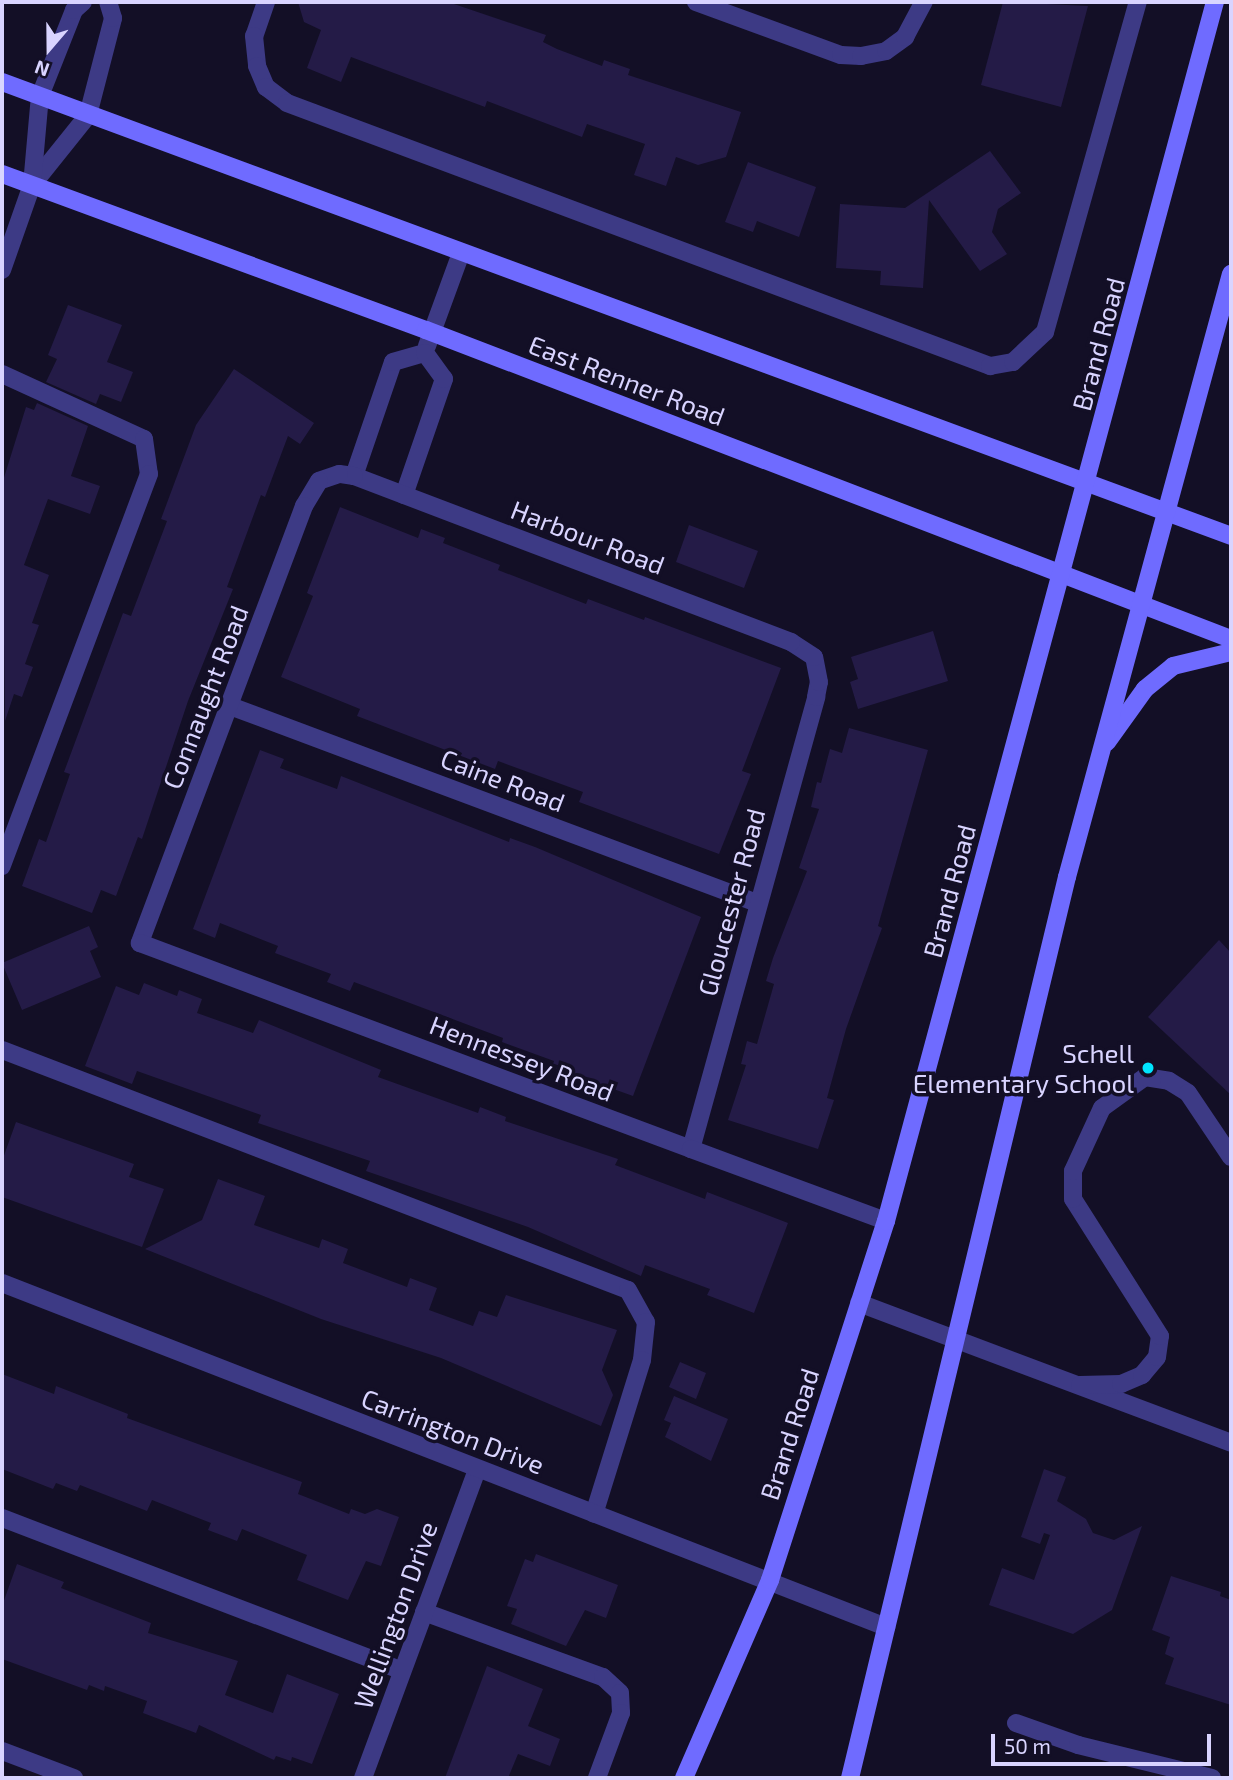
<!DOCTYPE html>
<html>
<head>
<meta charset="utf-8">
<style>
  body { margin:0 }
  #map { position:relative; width:1233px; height:1780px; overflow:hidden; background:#130f26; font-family:"Exo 2",sans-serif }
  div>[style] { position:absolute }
  .building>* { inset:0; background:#241b47 }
  .service>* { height:18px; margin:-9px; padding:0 9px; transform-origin:9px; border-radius:9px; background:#3d3a85 }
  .minor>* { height:18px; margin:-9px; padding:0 9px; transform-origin:9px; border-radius:9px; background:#3d3a85 }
  .tertiary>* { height:18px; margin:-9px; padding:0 9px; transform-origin:9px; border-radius:9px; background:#3d3a85 }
  .secondary>* { height:18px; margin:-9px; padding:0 9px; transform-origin:9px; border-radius:9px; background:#6f6bff }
  .dots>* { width:19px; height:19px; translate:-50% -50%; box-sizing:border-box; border:4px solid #130f26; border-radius:50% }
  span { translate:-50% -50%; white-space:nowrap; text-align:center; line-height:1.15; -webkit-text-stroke:7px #130f26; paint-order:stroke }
  .street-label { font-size:26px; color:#d9d4ff }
  .poi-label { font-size:26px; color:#d9d4ff }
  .right { translate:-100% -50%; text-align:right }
  .frame { position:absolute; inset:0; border:4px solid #d9d4ff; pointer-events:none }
  .north { position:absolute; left:14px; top:14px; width:70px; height:70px; -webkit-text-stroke:5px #130f26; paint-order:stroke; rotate:200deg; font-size:19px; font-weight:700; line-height:28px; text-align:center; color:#d9d4ff }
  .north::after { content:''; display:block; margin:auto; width:24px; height:32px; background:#d9d4ff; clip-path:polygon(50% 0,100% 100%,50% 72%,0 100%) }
  .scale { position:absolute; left:991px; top:1734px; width:220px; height:32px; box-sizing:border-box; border:4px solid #d9d4ff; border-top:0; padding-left:9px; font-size:21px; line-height:24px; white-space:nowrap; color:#d9d4ff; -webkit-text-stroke:5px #130f26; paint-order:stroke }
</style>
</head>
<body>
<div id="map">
  <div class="building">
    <div style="clip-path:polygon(298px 2px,448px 2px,546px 35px,543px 42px,557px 49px,602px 66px,604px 60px,630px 69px,628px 75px,741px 112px,726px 157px,698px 165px,676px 157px,666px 186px,634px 175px,645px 144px,587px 124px,582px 137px,487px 101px,485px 107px,351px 57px,341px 82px,307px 68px,321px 30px,304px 22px)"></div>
    <div style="clip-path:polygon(1003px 2px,1088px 6px,1061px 107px,981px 85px)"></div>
    <div style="clip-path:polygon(990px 151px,1021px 193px,998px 209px,992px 232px,1007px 254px,980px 271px,929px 200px,923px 288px,880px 285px,881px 271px,836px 268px,840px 204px,905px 208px)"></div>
    <div style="clip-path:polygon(748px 162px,816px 187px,799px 237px,757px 221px,753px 232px,725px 222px)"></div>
    <div style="clip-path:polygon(68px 305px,122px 325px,107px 362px,133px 372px,121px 402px,100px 394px,96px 404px,46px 382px,57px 359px,48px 355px)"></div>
    <div style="clip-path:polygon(234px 369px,314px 423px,300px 444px,288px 436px,265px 497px,261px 495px,227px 587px,233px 589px,188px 701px,142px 839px,138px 837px,116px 896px,101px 890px,92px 913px,22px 886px,39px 839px,46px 842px,70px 774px,64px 772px,123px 613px,131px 616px,156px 550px,167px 521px,161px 519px,196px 425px)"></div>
    <div style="clip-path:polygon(37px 403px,88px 426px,71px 476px,100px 486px,90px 514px,48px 499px,24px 565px,49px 575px,32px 623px,39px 625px,25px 664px,33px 667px,22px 697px,14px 694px,5px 721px,2px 484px,26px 407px,34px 410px)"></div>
    <div style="clip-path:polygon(340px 507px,418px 538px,421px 529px,445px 538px,443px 543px,500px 565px,498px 570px,586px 604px,588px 599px,644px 620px,645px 617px,781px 668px,742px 771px,751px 774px,719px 854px,579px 802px,583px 792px,498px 761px,495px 769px,357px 716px,360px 709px,281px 677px,313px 596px,307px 593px)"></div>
    <div style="clip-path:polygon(689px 525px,758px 551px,744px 588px,676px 562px)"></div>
    <div style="clip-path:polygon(933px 631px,948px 681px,858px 709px,850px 682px,858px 679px,851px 657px)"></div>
    <div style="clip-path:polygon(849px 728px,928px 750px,878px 926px,882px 928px,846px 1029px,827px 1098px,834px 1100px,818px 1149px,728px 1120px,746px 1065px,741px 1064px,747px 1041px,757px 1044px,774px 984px,766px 981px,773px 958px,807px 871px,799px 868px,819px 809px,811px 807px,817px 782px,821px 783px,830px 749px,842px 753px)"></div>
    <div style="clip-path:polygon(260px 750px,284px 759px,280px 768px,337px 789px,341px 776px,509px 842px,510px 838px,535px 847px,701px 917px,633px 1096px,552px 1067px,554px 1061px,502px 1042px,503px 1038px,354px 982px,350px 991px,327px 982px,331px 974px,275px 953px,278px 946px,220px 923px,215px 938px,193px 929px)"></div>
    <div style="clip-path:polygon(89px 926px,98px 947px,90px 951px,101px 977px,22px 1010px,2px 963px)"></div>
    <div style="clip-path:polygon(1219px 940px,1231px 953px,1231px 1095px,1148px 1017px)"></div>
    <div style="clip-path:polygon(144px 983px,177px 996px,179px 990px,202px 999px,197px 1013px,253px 1033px,259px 1020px,381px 1070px,378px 1077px,478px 1113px,480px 1107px,506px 1117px,505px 1121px,618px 1159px,615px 1165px,705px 1199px,707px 1192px,788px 1223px,754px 1313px,707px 1295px,710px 1289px,645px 1265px,641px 1276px,528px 1227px,366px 1171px,370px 1161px,258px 1123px,261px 1115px,137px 1071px,132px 1084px,85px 1066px,116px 986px,139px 995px)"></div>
    <div style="clip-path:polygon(16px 1122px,134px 1164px,129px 1177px,164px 1189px,142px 1247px,2px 1197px,2px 1161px)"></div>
    <div style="clip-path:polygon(218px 1179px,265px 1196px,254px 1225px,319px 1248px,322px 1239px,348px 1249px,343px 1263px,407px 1287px,410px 1278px,437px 1288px,429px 1310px,473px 1326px,479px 1311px,497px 1317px,506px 1295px,617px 1330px,602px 1370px,613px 1395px,601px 1426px,441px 1358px,321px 1319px,145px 1249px,202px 1220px)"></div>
    <div style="clip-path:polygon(680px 1362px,706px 1373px,696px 1399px,669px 1387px)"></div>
    <div style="clip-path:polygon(2px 1374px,54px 1394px,56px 1386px,128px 1414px,127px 1418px,302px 1482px,298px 1494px,349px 1514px,351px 1509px,365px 1514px,377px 1509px,399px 1517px,381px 1566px,366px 1561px,348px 1600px,297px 1580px,307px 1555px,242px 1529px,237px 1541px,208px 1530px,211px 1523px,152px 1500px,147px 1511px,80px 1485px,77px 1491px,56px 1483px,53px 1489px,2px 1469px)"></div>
    <div style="clip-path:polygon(674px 1396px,728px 1419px,711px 1461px,665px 1437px,671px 1423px,664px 1420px)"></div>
    <div style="clip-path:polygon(1044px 1469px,1066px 1477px,1057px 1501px,1086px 1519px,1093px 1533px,1114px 1540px,1142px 1526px,1112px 1610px,1073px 1634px,989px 1605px,1002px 1568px,1034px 1580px,1050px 1535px,1044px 1533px,1040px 1544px,1021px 1537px)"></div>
    <div style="clip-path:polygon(536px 1554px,618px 1585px,606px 1618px,585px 1610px,566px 1646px,511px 1624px,517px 1609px,507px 1606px,525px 1559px,533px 1562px)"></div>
    <div style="clip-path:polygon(17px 1564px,64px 1582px,61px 1588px,151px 1623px,148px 1633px,238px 1661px,225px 1695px,273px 1713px,287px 1674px,339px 1694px,312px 1764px,292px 1757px,291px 1761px,276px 1756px,274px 1760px,199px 1725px,196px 1733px,143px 1713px,147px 1701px,105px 1686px,104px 1691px,89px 1685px,87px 1690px,2px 1659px,2px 1606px)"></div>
    <div style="clip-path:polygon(1171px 1576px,1221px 1592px,1220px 1596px,1231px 1600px,1231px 1705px,1165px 1684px,1174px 1658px,1165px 1654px,1170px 1637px,1152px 1630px)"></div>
    <div style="clip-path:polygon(487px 1666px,543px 1689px,528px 1726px,560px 1739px,550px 1766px,518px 1754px,508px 1778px,445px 1778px)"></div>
  </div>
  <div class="service">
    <div style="left:266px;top:2px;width:36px;rotate:109deg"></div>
    <div style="left:254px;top:36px;width:30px;rotate:84deg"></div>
    <div style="left:257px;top:66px;width:23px;rotate:67deg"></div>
    <div style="left:266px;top:87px;width:26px;rotate:37deg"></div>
    <div style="left:287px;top:103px;width:751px;rotate:20.51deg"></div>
    <div style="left:990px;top:366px;width:23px;rotate:-10deg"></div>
    <div style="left:1013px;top:362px;width:44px;rotate:-43.2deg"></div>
    <div style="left:1045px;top:332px;width:343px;rotate:-74.3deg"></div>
    <div style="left:2px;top:374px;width:156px;rotate:24.6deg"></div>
    <div style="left:144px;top:439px;width:35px;rotate:82deg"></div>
    <div style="left:149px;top:474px;width:419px;rotate:110.6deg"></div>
    <div style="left:2px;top:1050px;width:670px;rotate:20.98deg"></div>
    <div style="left:628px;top:1290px;width:37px;rotate:61deg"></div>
    <div style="left:646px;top:1322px;width:38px;rotate:96deg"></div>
    <div style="left:642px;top:1360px;width:161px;rotate:107.3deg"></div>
    <div style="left:859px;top:1303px;width:397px;rotate:20.6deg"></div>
    <div style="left:1080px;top:1385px;width:41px;rotate:-1.4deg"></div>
    <div style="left:1121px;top:1384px;width:23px;rotate:-23deg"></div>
    <div style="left:1142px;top:1375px;width:23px;rotate:-50deg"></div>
    <div style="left:1157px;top:1357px;width:21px;rotate:-82deg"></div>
    <div style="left:1160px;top:1336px;width:162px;rotate:-122.4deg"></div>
    <div style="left:1073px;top:1199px;width:28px;rotate:-90deg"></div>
    <div style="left:1073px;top:1171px;width:69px;rotate:-65.3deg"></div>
    <div style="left:1102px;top:1108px;width:53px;rotate:-35.8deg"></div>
    <div style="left:1145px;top:1077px;width:24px;rotate:9deg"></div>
    <div style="left:1169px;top:1081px;width:22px;rotate:32deg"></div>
    <div style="left:1188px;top:1093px;width:77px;rotate:56.1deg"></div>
    <div style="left:2px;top:1518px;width:428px;rotate:20.9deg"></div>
    <div style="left:424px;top:1612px;width:190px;rotate:20deg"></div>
    <div style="left:603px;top:1677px;width:23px;rotate:43deg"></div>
    <div style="left:620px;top:1693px;width:20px;rotate:87deg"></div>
    <div style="left:621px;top:1713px;width:69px;rotate:110.3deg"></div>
  </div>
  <div class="minor">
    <div style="left:696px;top:2px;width:154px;rotate:20.1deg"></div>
    <div style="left:841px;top:55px;width:20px;rotate:3deg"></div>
    <div style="left:861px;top:56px;width:25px;rotate:-11deg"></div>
    <div style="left:886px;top:51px;width:24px;rotate:-36deg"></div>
    <div style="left:905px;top:37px;width:40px;rotate:-62deg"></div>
    <div style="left:32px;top:185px;width:90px;rotate:-51.3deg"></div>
    <div style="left:88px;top:115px;width:100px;rotate:-75.5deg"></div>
    <div style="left:113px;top:18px;width:17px;rotate:-107deg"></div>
    <div style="left:2px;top:270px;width:90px;rotate:-70.6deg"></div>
    <div style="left:32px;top:185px;width:89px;rotate:-84.9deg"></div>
    <div style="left:40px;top:96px;width:92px;rotate:-68.4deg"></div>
    <div style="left:74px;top:10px;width:12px;rotate:-42deg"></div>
    <div style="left:427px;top:346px;width:99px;rotate:-69.9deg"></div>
    <div style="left:354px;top:476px;width:120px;rotate:-71.1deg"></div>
    <div style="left:393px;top:362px;width:33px;rotate:-16deg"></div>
    <div style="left:404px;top:495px;width:123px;rotate:-71deg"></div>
    <div style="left:444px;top:379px;width:32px;rotate:-126deg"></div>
    <div style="left:230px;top:706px;width:563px;rotate:20.5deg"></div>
    <div style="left:691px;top:1149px;width:469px;rotate:-74.5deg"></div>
    <div style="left:816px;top:697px;width:15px;rotate:-79deg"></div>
    <div style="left:819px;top:682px;width:25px;rotate:-101deg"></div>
    <div style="left:814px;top:657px;width:27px;rotate:-147deg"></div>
    <div style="left:791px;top:642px;width:467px;rotate:-159.2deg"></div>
    <div style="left:354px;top:476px;width:15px;rotate:-172deg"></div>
    <div style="left:339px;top:474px;width:21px;rotate:161deg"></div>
    <div style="left:319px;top:481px;width:29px;rotate:121deg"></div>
    <div style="left:304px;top:506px;width:467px;rotate:110.6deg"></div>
    <div style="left:140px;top:943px;width:588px;rotate:20.5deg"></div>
    <div style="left:691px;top:1149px;width:208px;rotate:20.3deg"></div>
    <div style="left:1016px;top:1723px;width:66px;rotate:19.5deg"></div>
    <div style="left:1078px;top:1745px;width:138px;rotate:13.8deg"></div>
    <div style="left:2px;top:1751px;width:77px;rotate:20.6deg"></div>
    <div style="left:363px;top:1778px;width:329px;rotate:-69.7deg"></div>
  </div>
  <div class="tertiary">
    <div style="left:2px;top:1283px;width:949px;rotate:21.26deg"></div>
  </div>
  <div class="secondary">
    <div style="left:2px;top:82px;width:1310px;rotate:20.27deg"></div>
    <div style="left:2px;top:174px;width:452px;rotate:20.2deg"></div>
    <div style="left:426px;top:330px;width:862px;rotate:21deg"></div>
    <div style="left:1107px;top:742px;width:65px;rotate:-54.4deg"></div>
    <div style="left:1145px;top:689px;width:36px;rotate:-39deg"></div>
    <div style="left:1173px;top:666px;width:60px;rotate:-13.6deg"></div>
    <div style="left:684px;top:1778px;width:216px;rotate:-66.5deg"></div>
    <div style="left:770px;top:1580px;width:377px;rotate:-72.1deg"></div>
    <div style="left:886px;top:1221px;width:1263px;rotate:-74.9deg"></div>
    <div style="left:850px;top:1778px;width:927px;rotate:-76.46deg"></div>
    <div style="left:1067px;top:877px;width:625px;rotate:-74.79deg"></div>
  </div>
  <div class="dots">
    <div style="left:1148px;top:1068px;background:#00e5ff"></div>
  </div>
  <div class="street-label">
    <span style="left:1098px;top:344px;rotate:-75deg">Brand Road</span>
    <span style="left:627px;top:380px;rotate:21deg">East Renner Road</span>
    <span style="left:588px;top:537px;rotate:21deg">Harbour Road</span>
    <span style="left:205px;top:697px;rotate:-69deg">Connaught Road</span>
    <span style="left:503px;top:780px;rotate:21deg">Caine Road</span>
    <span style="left:949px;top:891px;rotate:-75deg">Brand Road</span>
    <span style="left:731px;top:902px;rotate:-75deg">Gloucester Road</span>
    <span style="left:522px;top:1058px;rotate:21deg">Hennessey Road</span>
    <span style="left:453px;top:1431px;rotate:21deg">Carrington Drive</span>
    <span style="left:789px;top:1434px;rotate:-72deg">Brand Road</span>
    <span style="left:395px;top:1615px;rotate:-70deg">Wellington Drive</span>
  </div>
  <div class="poi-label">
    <span class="right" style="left:1134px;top:1068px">Schell<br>Elementary School</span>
  </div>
  <div class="frame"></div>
  <div class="north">N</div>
  <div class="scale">50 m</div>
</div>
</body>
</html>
